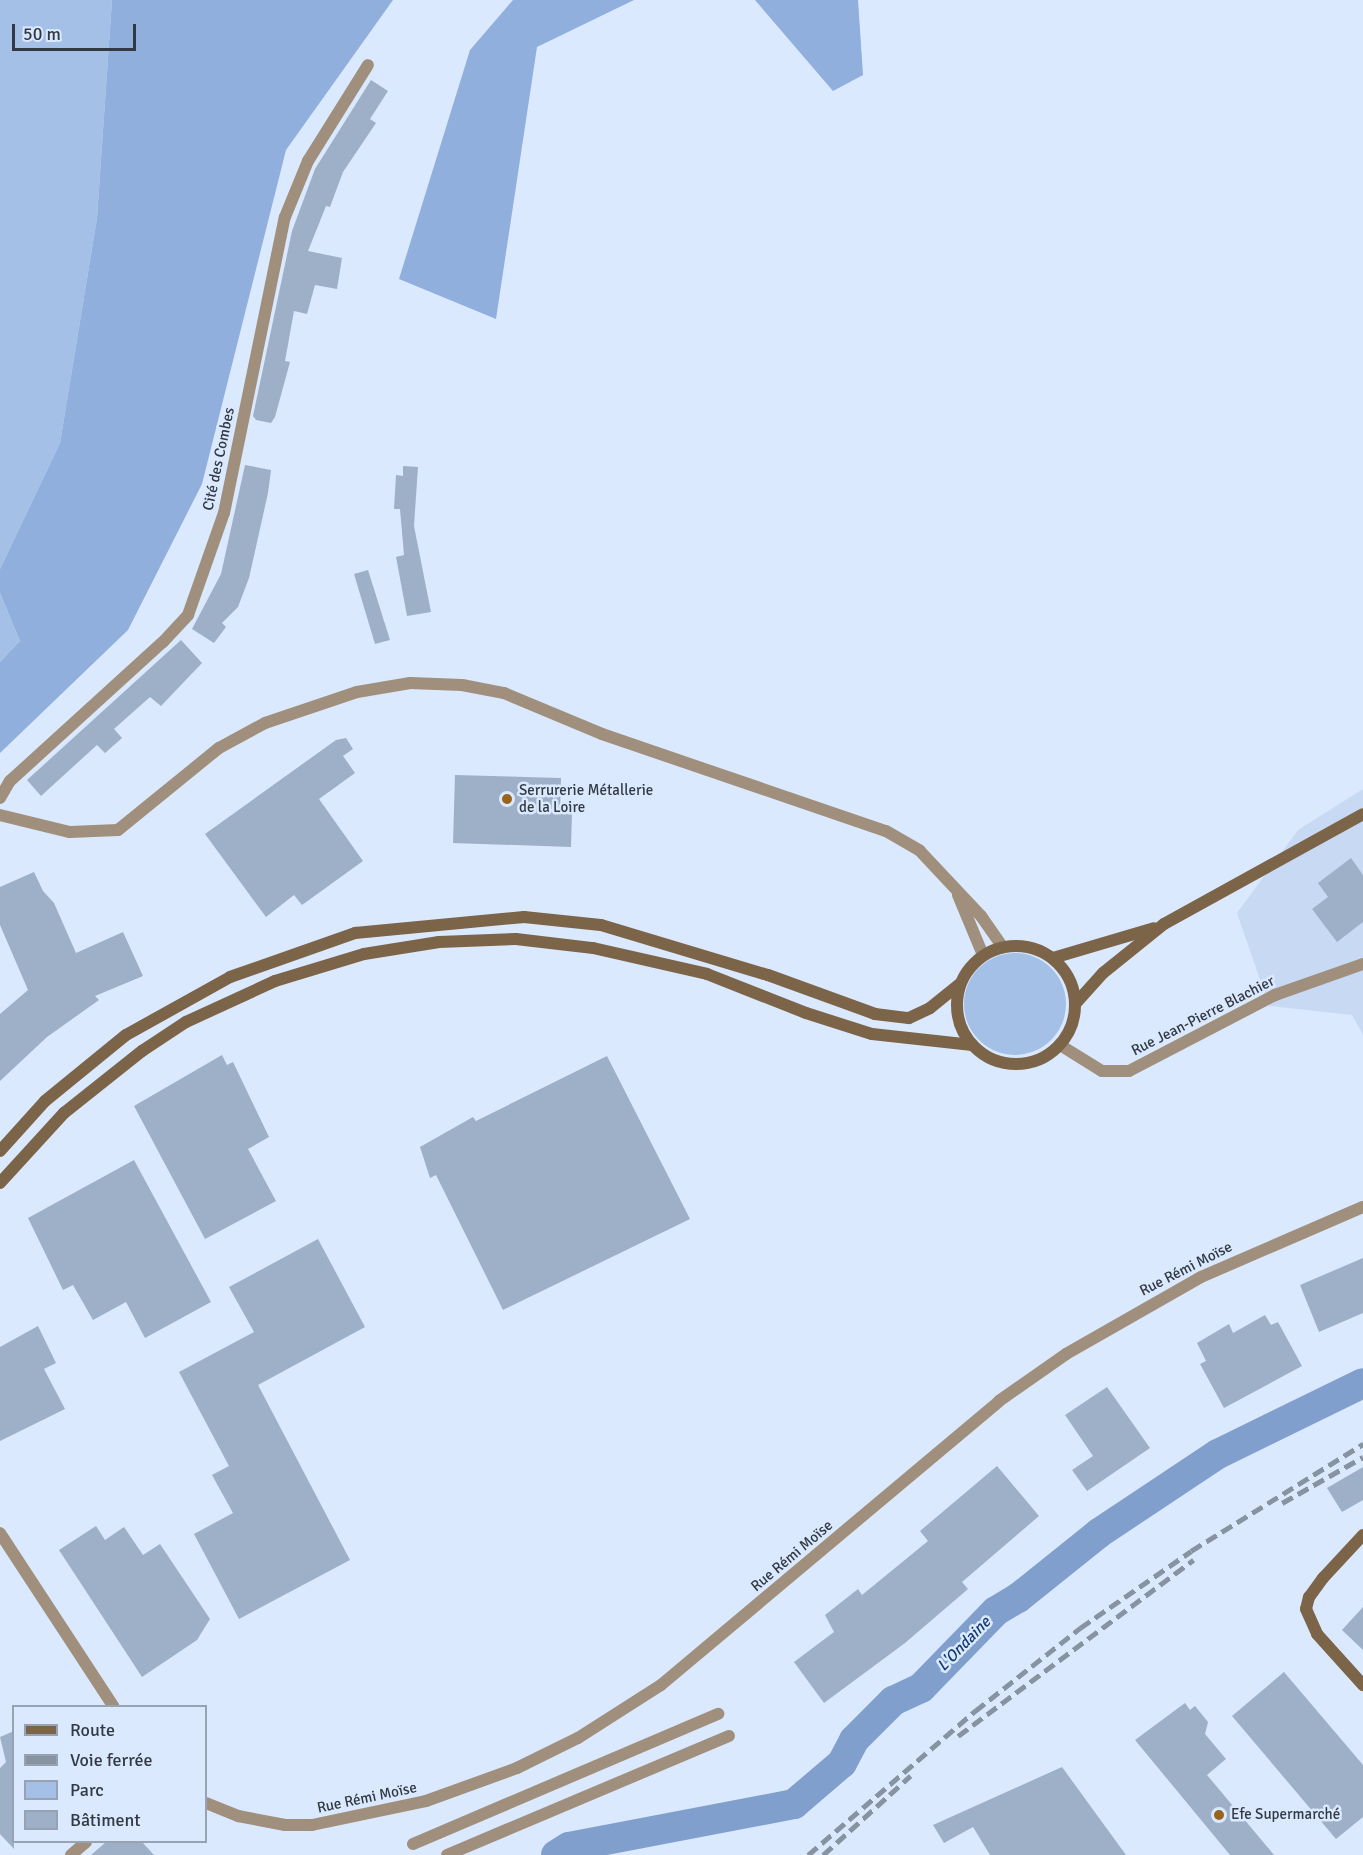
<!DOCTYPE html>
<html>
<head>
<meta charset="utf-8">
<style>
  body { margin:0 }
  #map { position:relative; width:1363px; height:1855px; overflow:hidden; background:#dae9fe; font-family:Signika,sans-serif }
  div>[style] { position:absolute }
  .built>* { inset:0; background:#c8d9f3 }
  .green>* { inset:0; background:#a5c0e6 }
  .round { border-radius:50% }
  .forest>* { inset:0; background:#90afdc }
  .river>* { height:30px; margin:-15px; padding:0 15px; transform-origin:15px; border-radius:15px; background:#819fcc }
  .building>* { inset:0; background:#9eafc8 }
  .street>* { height:12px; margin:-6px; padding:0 6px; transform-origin:6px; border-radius:6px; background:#a08f7c }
  .secondary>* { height:12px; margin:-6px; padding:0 6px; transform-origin:6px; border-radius:6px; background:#7c6449 }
  .secondary>.ring { margin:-6px; padding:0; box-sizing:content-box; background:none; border:12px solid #7c6449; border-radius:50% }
  .rail>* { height:4.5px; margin-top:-2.25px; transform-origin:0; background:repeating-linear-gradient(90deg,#8893a2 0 12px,transparent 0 18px) }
  .dots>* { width:16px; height:16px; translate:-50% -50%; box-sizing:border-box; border:3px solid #dae9fe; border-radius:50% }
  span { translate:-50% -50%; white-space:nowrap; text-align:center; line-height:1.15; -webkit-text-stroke:5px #dae9fe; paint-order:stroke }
  .street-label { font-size:15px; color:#323943 }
  .poi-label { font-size:15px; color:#323943 }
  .left { translate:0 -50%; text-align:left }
  .water-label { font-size:16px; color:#133a71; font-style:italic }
  .legend { position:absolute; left:12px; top:1705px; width:195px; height:138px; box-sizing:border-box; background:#dae9fe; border:2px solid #97a3b3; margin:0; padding:8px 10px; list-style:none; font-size:18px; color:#323943 }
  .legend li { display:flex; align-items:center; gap:12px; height:30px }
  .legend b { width:30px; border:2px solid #97a3b3 }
  .scale { position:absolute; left:12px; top:24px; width:124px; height:27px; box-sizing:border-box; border:3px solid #323943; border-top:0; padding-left:8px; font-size:18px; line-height:21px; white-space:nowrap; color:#323943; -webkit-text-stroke:4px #dae9fe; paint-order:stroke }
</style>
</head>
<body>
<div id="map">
  <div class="built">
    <div style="clip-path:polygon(1363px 789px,1363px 1035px,1352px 1015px,1269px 1006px,1237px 913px,1298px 830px)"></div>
  </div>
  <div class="green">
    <div style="clip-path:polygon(0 0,112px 0,97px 218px,60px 443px,0 569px)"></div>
    <div style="clip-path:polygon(0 593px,20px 641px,0 662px)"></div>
    <div class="round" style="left:964px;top:953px;width:102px;height:102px"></div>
  </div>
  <div class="forest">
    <div style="clip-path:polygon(112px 0,393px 0,286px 150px,202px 484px,128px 630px,0 753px,0 662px,20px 641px,0 593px,0 569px,60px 443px,97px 218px)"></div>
    <div style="clip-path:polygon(513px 0,634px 0,537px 47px,496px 319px,399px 279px,470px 50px)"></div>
    <div style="clip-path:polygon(755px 0,858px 0,863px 75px,833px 91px)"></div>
  </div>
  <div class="river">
    <div style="left:556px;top:1855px;width:15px;rotate:-32deg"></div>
    <div style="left:569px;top:1847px;width:229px;rotate:-10.8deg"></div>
    <div style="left:794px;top:1804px;width:63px;rotate:-40.5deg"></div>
    <div style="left:842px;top:1763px;width:26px;rotate:-62deg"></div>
    <div style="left:854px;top:1740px;width:55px;rotate:-45deg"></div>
    <div style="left:893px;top:1701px;width:31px;rotate:-25deg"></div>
    <div style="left:921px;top:1688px;width:107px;rotate:-45.8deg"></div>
    <div style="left:996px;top:1611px;width:26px;rotate:-31deg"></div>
    <div style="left:1018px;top:1598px;width:104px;rotate:-38.7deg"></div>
    <div style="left:1099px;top:1533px;width:143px;rotate:-33.6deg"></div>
    <div style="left:1218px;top:1454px;width:161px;rotate:-26.1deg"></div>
  </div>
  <div class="building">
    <div style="clip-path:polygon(371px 80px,388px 91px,370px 119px,376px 123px,343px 172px,330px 207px,326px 206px,308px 251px,342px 258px,337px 289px,315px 285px,307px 314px,294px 311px,285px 361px,290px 362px,275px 417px,271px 423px,256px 420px,253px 416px,292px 231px,315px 169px)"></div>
    <div style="clip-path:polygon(245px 465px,271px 470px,268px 493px,249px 578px,238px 607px,222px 623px,226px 627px,214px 643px,192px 629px,221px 574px)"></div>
    <div style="clip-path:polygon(403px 466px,418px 467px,414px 526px,431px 612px,407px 616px,396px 557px,404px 555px,400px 509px,394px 509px,396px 475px,403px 476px)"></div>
    <div style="clip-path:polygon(368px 570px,390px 640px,375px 644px,354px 574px)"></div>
    <div style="clip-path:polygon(181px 640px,202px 663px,161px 706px,150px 697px,114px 729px,122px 738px,105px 753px,97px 745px,41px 796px,27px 780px)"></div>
    <div style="clip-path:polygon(346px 738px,353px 749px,343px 756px,355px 773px,319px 799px,363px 861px,302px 905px,294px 895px,266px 917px,205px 834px,336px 740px)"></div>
    <div style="clip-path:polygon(455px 775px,561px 778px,560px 812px,572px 812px,571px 847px,453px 843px)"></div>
    <div style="clip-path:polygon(1351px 858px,1363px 875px,1363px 922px,1337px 942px,1312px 909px,1328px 897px,1318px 883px)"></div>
    <div style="clip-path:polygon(34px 872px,43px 891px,54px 903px,76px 953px,123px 932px,143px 976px,95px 996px,99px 1000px,47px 1037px,0 1081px,0 1014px,28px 990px,0 925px,0 887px)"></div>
    <div style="clip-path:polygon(222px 1055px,227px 1065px,233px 1062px,269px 1137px,248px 1149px,276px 1201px,205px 1239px,134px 1106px)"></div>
    <div style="clip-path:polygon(607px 1056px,690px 1219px,503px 1310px,436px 1175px,430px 1178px,420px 1147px,473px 1117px,476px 1121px)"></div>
    <div style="clip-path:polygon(134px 1160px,211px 1302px,145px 1338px,126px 1302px,93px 1320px,73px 1285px,63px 1290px,28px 1218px)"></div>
    <div style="clip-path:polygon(318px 1239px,365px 1327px,258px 1385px,350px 1560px,239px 1619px,194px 1534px,233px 1513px,212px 1475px,229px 1466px,179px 1372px,254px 1332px,229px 1287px)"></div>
    <div style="clip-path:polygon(1363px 1258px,1363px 1313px,1319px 1332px,1300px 1285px)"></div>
    <div style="clip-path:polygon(1265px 1315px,1271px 1325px,1278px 1322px,1302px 1366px,1224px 1408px,1200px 1364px,1206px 1361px,1197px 1343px,1229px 1324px,1233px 1333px)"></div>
    <div style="clip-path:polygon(38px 1326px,56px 1363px,44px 1369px,65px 1409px,0 1441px,0 1347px)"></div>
    <div style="clip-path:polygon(1107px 1387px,1150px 1448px,1087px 1491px,1072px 1470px,1093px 1456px,1065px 1415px)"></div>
    <div style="clip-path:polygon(997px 1466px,1039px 1516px,962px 1582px,968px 1589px,905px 1643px,824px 1703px,794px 1662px,834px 1632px,825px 1615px,858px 1589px,862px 1595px,928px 1541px,920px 1531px)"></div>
    <div style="clip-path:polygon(1363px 1467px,1363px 1500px,1342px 1512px,1327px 1488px)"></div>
    <div style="clip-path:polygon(96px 1526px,105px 1540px,124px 1527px,143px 1555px,160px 1544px,210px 1619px,197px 1640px,142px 1677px,59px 1550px)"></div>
    <div style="clip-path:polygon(1363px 1607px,1363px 1650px,1342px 1630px)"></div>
    <div style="clip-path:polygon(1284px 1672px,1363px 1765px,1363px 1817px,1336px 1839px,1232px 1716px)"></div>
    <div style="clip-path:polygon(1185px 1703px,1190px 1710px,1195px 1706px,1208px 1722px,1205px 1734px,1226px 1759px,1207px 1775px,1274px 1855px,1230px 1855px,1135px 1740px)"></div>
    <div style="clip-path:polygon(14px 1731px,14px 1849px,0 1834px,0 1768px,6px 1762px,0 1737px)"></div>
    <div style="clip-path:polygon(1062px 1767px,1126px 1855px,990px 1855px,973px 1827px,944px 1843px,933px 1825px)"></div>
    <div style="clip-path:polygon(106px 1842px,142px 1842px,154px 1855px,91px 1855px)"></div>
  </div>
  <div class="street">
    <div style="left:0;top:798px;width:20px;rotate:-60deg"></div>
    <div style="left:10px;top:781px;width:207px;rotate:-42.3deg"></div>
    <div style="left:163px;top:642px;width:37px;rotate:-47deg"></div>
    <div style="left:188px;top:615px;width:108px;rotate:-70.6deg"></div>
    <div style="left:224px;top:513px;width:302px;rotate:-78.4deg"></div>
    <div style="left:285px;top:217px;width:61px;rotate:-67.7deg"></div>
    <div style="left:308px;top:161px;width:113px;rotate:-58deg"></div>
    <div style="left:0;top:815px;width:72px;rotate:13.7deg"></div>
    <div style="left:70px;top:832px;width:48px;rotate:-2.4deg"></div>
    <div style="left:118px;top:830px;width:130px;rotate:-39.1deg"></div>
    <div style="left:219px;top:748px;width:52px;rotate:-28.5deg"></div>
    <div style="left:265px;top:723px;width:97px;rotate:-18.6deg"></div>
    <div style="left:357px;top:692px;width:54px;rotate:-9.6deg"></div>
    <div style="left:410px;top:683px;width:52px;rotate:2.2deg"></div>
    <div style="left:462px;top:685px;width:43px;rotate:10.8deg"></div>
    <div style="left:504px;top:693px;width:106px;rotate:22.7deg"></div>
    <div style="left:602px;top:734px;width:300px;rotate:18.9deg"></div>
    <div style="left:886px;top:831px;width:39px;rotate:30deg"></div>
    <div style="left:920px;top:851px;width:89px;rotate:46.8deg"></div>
    <div style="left:981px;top:916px;width:38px;rotate:55deg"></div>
    <div style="left:958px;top:895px;width:65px;rotate:67.4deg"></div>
    <div style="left:1060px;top:1045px;width:49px;rotate:31.8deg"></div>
    <div style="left:1102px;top:1071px;width:27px"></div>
    <div style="left:1129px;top:1071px;width:165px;rotate:-27.5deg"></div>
    <div style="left:1275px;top:995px;width:93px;rotate:-19.4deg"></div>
    <div style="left:0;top:1533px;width:207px;rotate:56.8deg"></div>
    <div style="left:206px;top:1803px;width:35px;rotate:22deg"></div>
    <div style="left:238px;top:1816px;width:48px;rotate:10.8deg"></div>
    <div style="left:285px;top:1825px;width:27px"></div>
    <div style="left:312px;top:1825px;width:116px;rotate:-11.9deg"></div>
    <div style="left:426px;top:1801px;width:97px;rotate:-19.9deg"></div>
    <div style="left:517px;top:1768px;width:68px;rotate:-26.2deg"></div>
    <div style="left:578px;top:1738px;width:98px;rotate:-32.6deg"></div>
    <div style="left:661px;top:1685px;width:441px;rotate:-40deg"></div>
    <div style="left:999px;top:1401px;width:82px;rotate:-35deg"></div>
    <div style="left:1066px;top:1354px;width:155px;rotate:-29.7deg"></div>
    <div style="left:1201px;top:1277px;width:176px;rotate:-23.4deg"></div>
    <div style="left:413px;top:1844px;width:332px;rotate:-23.1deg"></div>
    <div style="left:71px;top:1855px;width:20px;rotate:-41deg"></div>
    <div style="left:447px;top:1855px;width:306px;rotate:-22.9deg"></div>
  </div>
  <div class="secondary">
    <div class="ring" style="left:957px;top:946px;width:106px;height:106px"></div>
    <div style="left:1053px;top:958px;width:105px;rotate:-16.5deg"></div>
    <div style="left:1076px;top:1003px;width:40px;rotate:-48deg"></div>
    <div style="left:1103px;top:973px;width:78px;rotate:-38.8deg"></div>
    <div style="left:1164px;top:924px;width:227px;rotate:-28.9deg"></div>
    <div style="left:0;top:1151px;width:67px;rotate:-48deg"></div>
    <div style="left:45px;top:1101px;width:104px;rotate:-39.2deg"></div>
    <div style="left:126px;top:1035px;width:119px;rotate:-29.1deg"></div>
    <div style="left:230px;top:977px;width:133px;rotate:-19.4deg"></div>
    <div style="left:355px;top:933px;width:170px;rotate:-5.4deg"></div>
    <div style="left:524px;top:917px;width:77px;rotate:5.9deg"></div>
    <div style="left:601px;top:925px;width:174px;rotate:16.7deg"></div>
    <div style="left:768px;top:975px;width:114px;rotate:20deg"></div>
    <div style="left:875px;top:1014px;width:34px;rotate:7deg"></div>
    <div style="left:909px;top:1018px;width:23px;rotate:-25deg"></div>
    <div style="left:930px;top:1008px;width:38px;rotate:-39deg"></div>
    <div style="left:0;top:1183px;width:95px;rotate:-47.6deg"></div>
    <div style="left:64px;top:1113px;width:100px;rotate:-38.5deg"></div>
    <div style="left:142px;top:1051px;width:53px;rotate:-33.4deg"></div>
    <div style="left:186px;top:1022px;width:98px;rotate:-24.7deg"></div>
    <div style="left:275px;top:981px;width:93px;rotate:-16.9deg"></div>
    <div style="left:364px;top:954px;width:76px;rotate:-9.1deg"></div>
    <div style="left:439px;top:942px;width:77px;rotate:-2.2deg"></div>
    <div style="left:516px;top:939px;width:78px;rotate:6.7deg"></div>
    <div style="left:593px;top:948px;width:117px;rotate:12.8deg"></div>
    <div style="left:707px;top:974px;width:106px;rotate:21.5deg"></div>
    <div style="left:806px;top:1013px;width:69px;rotate:17.7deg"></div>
    <div style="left:872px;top:1034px;width:101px;rotate:6.3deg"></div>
    <div style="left:1363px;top:1535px;width:59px;rotate:132.9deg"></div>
    <div style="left:1323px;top:1578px;width:24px;rotate:126deg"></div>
    <div style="left:1309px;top:1597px;width:12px;rotate:104deg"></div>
    <div style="left:1306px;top:1609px;width:27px;rotate:66deg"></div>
    <div style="left:1317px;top:1634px;width:69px;rotate:48deg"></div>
  </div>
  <div class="rail">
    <div style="left:1282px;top:1503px;width:93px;rotate:-29.6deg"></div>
    <div style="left:958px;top:1736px;width:294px;rotate:-36.8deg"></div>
    <div style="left:808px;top:1855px;width:221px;rotate:-40.8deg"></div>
    <div style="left:975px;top:1711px;width:134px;rotate:-38.3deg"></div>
    <div style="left:1080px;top:1628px;width:135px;rotate:-34.7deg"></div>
    <div style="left:1191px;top:1551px;width:203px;rotate:-31.9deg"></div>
    <div style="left:823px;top:1855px;width:118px;rotate:-42.2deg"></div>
  </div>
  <div class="dots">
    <div style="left:507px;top:799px;background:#98631a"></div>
    <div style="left:1219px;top:1815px;background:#98631a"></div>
  </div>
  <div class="street-label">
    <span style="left:219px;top:459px;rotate:-78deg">Cité des Combes</span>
    <span style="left:1203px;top:1016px;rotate:-27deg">Rue Jean-Pierre Blachier</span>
    <span style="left:1186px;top:1269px;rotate:-27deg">Rue Rémi Moïse</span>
    <span style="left:792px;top:1556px;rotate:-40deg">Rue Rémi Moïse</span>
    <span style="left:367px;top:1798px;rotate:-12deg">Rue Rémi Moïse</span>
  </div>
  <div class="poi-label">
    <span class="left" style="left:519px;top:799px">Serrurerie Métallerie<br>de la Loire</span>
    <span class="left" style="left:1231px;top:1815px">Efe Supermarché</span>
  </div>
  <div class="water-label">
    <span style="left:964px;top:1644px;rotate:-46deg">L'Ondaine</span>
  </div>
  <ul class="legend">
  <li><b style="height:8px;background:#7c6449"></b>Route</li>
  <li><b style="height:8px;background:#8893a2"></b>Voie ferrée</li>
  <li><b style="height:16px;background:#a5c0e6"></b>Parc</li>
  <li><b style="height:16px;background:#9eafc8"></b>Bâtiment</li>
  </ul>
  <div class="scale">50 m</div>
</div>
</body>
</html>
